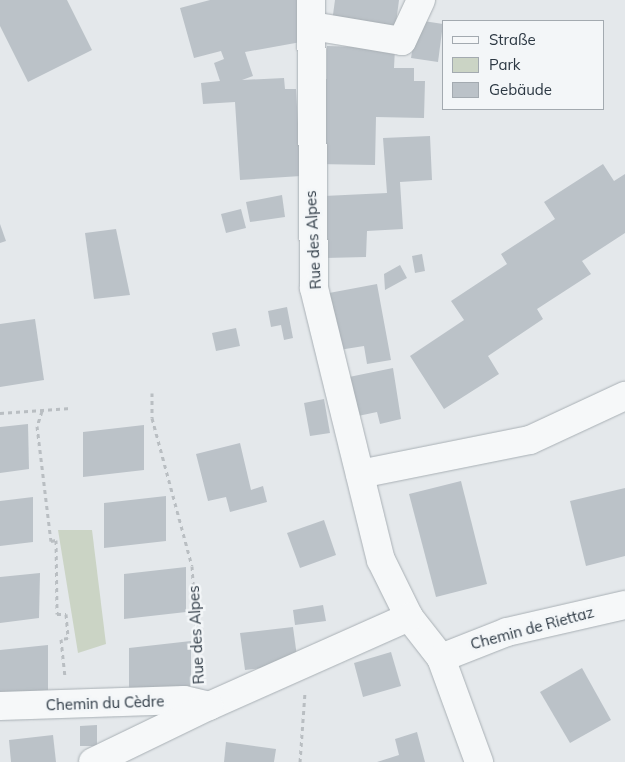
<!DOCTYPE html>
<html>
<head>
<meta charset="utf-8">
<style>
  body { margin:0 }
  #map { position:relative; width:625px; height:762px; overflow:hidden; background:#e4e8eb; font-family:Mulish,sans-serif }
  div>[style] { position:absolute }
  .green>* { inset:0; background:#cbd4c5 }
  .building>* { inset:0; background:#bbc2c8 }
  .path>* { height:3px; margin-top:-1.5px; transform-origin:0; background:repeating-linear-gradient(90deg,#b9bec2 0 4px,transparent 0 8px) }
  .roads { filter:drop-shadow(0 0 1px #a9b0b5) drop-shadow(0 0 1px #a9b0b5) }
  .street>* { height:28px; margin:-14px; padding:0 14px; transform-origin:14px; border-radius:14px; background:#f6f8f9 }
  span { translate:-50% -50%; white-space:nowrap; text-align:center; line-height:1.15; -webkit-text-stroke:5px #f3f6f8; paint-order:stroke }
  .street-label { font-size:15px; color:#2c3843 }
  .legend { position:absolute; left:442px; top:20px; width:162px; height:90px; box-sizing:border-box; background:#f3f6f8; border:1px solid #a3aab0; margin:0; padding:6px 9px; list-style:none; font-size:15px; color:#2c3843 }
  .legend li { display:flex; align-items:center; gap:10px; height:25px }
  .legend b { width:25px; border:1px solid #a3aab0 }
</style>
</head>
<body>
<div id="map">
  <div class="green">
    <div style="clip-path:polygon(58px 530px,92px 530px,106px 644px,78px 653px)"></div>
  </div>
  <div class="building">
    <div style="clip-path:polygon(0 0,67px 0,92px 50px,28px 82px,0 26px)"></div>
    <div style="clip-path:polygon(210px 0,299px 0,301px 42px,245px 52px,253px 76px,242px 80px,284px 78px,285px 89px,296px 89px,301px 176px,240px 180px,235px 102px,203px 104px,201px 83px,220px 81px,214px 63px,224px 59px,221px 51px,194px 58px,180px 8px)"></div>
    <div style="clip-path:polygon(335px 0,399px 0,395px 31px,332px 22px)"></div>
    <div style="clip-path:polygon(417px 20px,443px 24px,438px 62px,411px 58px)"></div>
    <div style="clip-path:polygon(327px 46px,395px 48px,394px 68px,414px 68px,414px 81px,425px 81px,424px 118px,376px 117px,375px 165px,316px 164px,317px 79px,327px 79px)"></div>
    <div style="clip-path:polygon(430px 136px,432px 180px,400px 182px,403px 229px,367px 231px,366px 257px,325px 258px,324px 196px,387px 193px,383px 138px)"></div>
    <div style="clip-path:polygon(603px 164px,614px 181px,625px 174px,625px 233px,582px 261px,591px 274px,537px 309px,543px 319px,488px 356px,499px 374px,444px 409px,410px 356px,464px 320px,451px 301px,507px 264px,501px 254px,555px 219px,544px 202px)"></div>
    <div style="clip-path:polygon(282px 195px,285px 217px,250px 222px,246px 202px)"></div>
    <div style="clip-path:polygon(241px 209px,246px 228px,226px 233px,221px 214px)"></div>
    <div style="clip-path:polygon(0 224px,6px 241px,0 243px)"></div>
    <div style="clip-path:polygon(116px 229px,130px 295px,94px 299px,85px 233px)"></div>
    <div style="clip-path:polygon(422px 254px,425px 271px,415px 273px,412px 256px)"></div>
    <div style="clip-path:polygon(400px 265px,407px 278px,385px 290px,384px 274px)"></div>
    <div style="clip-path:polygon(377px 284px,391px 360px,367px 364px,364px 346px,339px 350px,329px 293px)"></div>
    <div style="clip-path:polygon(287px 307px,293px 338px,284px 340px,281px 325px,271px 327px,268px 311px)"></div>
    <div style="clip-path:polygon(35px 319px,44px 380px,0 387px,0 324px)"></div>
    <div style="clip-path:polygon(236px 328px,240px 346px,216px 351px,212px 333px)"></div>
    <div style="clip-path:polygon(393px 368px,401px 419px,380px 424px,377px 412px,358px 416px,349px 377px)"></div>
    <div style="clip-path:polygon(324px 399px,330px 433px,310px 436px,304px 403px)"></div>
    <div style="clip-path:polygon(28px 424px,29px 469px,0 473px,0 427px)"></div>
    <div style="clip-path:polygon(144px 425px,144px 470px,83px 477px,83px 432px)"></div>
    <div style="clip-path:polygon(240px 443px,251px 490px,263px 486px,267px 502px,230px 512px,226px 497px,208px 501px,196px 454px)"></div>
    <div style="clip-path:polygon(461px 481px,487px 584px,436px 597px,409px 494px)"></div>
    <div style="clip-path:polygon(625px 488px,625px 556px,586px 566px,570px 501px)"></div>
    <div style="clip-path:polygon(166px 496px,166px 541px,104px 548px,104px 503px)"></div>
    <div style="clip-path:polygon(33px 497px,33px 542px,0 546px,0 501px)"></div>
    <div style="clip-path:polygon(324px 520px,336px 555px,300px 568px,287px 533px)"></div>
    <div style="clip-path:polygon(186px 567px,186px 612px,124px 619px,124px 574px)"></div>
    <div style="clip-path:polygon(40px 573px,39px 618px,0 623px,0 577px)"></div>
    <div style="clip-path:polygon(323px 605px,326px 621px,295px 625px,293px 610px)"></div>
    <div style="clip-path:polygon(293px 627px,298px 664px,245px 670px,240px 633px)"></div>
    <div style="clip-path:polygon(191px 641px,191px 686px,129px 693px,129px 648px)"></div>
    <div style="clip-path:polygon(48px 645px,48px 690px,0 696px,0 650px)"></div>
    <div style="clip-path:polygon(391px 652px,401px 686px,363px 697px,354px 663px)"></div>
    <div style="clip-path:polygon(582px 668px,611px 720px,570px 743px,540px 692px)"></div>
    <div style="clip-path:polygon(97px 725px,97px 746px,80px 746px,80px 726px)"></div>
    <div style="clip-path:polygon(417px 732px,425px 762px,377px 762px,399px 755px,395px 739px)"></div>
    <div style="clip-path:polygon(53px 735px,56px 762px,11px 762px,9px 740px)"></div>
    <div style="clip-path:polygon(226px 742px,276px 749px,274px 762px,224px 762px)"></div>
  </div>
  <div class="path">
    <div style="left:152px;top:393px;width:25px;rotate:90deg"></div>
    <div style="left:152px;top:418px;width:153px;rotate:74.9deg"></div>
    <div style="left:192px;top:566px;width:110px;rotate:86.4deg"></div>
    <div style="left:42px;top:411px;width:16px;rotate:108deg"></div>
    <div style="left:37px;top:426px;width:116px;rotate:83.1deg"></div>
    <div style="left:51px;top:541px;width:5px;rotate:-11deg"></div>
    <div style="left:56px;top:540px;width:74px;rotate:89.2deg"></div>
    <div style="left:57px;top:614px;width:9px"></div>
    <div style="left:66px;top:614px;width:24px;rotate:85deg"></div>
    <div style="left:68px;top:638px;width:7px;rotate:172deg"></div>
    <div style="left:61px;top:639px;width:38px;rotate:84deg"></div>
    <div style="left:0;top:413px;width:71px;rotate:-4deg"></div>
    <div style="left:300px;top:762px;width:69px;rotate:-85.9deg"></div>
  </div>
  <div class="roads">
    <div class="street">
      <div style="left:311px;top:0;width:288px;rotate:89.4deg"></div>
      <div style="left:314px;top:288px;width:280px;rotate:76.2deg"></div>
      <div style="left:381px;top:560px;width:64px;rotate:63.8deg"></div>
      <div style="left:409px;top:617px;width:52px;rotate:52deg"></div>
      <div style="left:441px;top:658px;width:111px;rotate:69.9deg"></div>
      <div style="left:312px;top:26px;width:91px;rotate:9.5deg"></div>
      <div style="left:402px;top:41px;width:45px;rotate:-65.1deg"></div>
      <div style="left:360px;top:474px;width:173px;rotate:-11.3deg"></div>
      <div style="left:530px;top:440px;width:105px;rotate:-24.9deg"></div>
      <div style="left:441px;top:658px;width:71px;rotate:-21.5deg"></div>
      <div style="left:507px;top:632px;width:121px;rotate:-12.9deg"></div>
      <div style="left:0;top:706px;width:184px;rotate:-1.9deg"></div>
      <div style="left:184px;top:700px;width:26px;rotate:13deg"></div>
      <div style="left:209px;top:706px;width:219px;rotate:-24deg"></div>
      <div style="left:93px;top:762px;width:129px;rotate:-25.8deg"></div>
    </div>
  </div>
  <div class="street-label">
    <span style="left:313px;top:240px;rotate:-93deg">Rue des Alpes</span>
    <span style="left:532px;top:628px;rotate:-15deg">Chemin de Riettaz</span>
    <span style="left:196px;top:635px;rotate:-93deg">Rue des Alpes</span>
    <span style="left:105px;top:703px;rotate:-2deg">Chemin du Cèdre</span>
  </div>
  <ul class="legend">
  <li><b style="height:6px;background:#f6f8f9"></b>Straße</li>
  <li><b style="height:14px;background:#cbd4c5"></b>Park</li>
  <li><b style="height:14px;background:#bbc2c8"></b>Gebäude</li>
  </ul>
</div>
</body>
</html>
